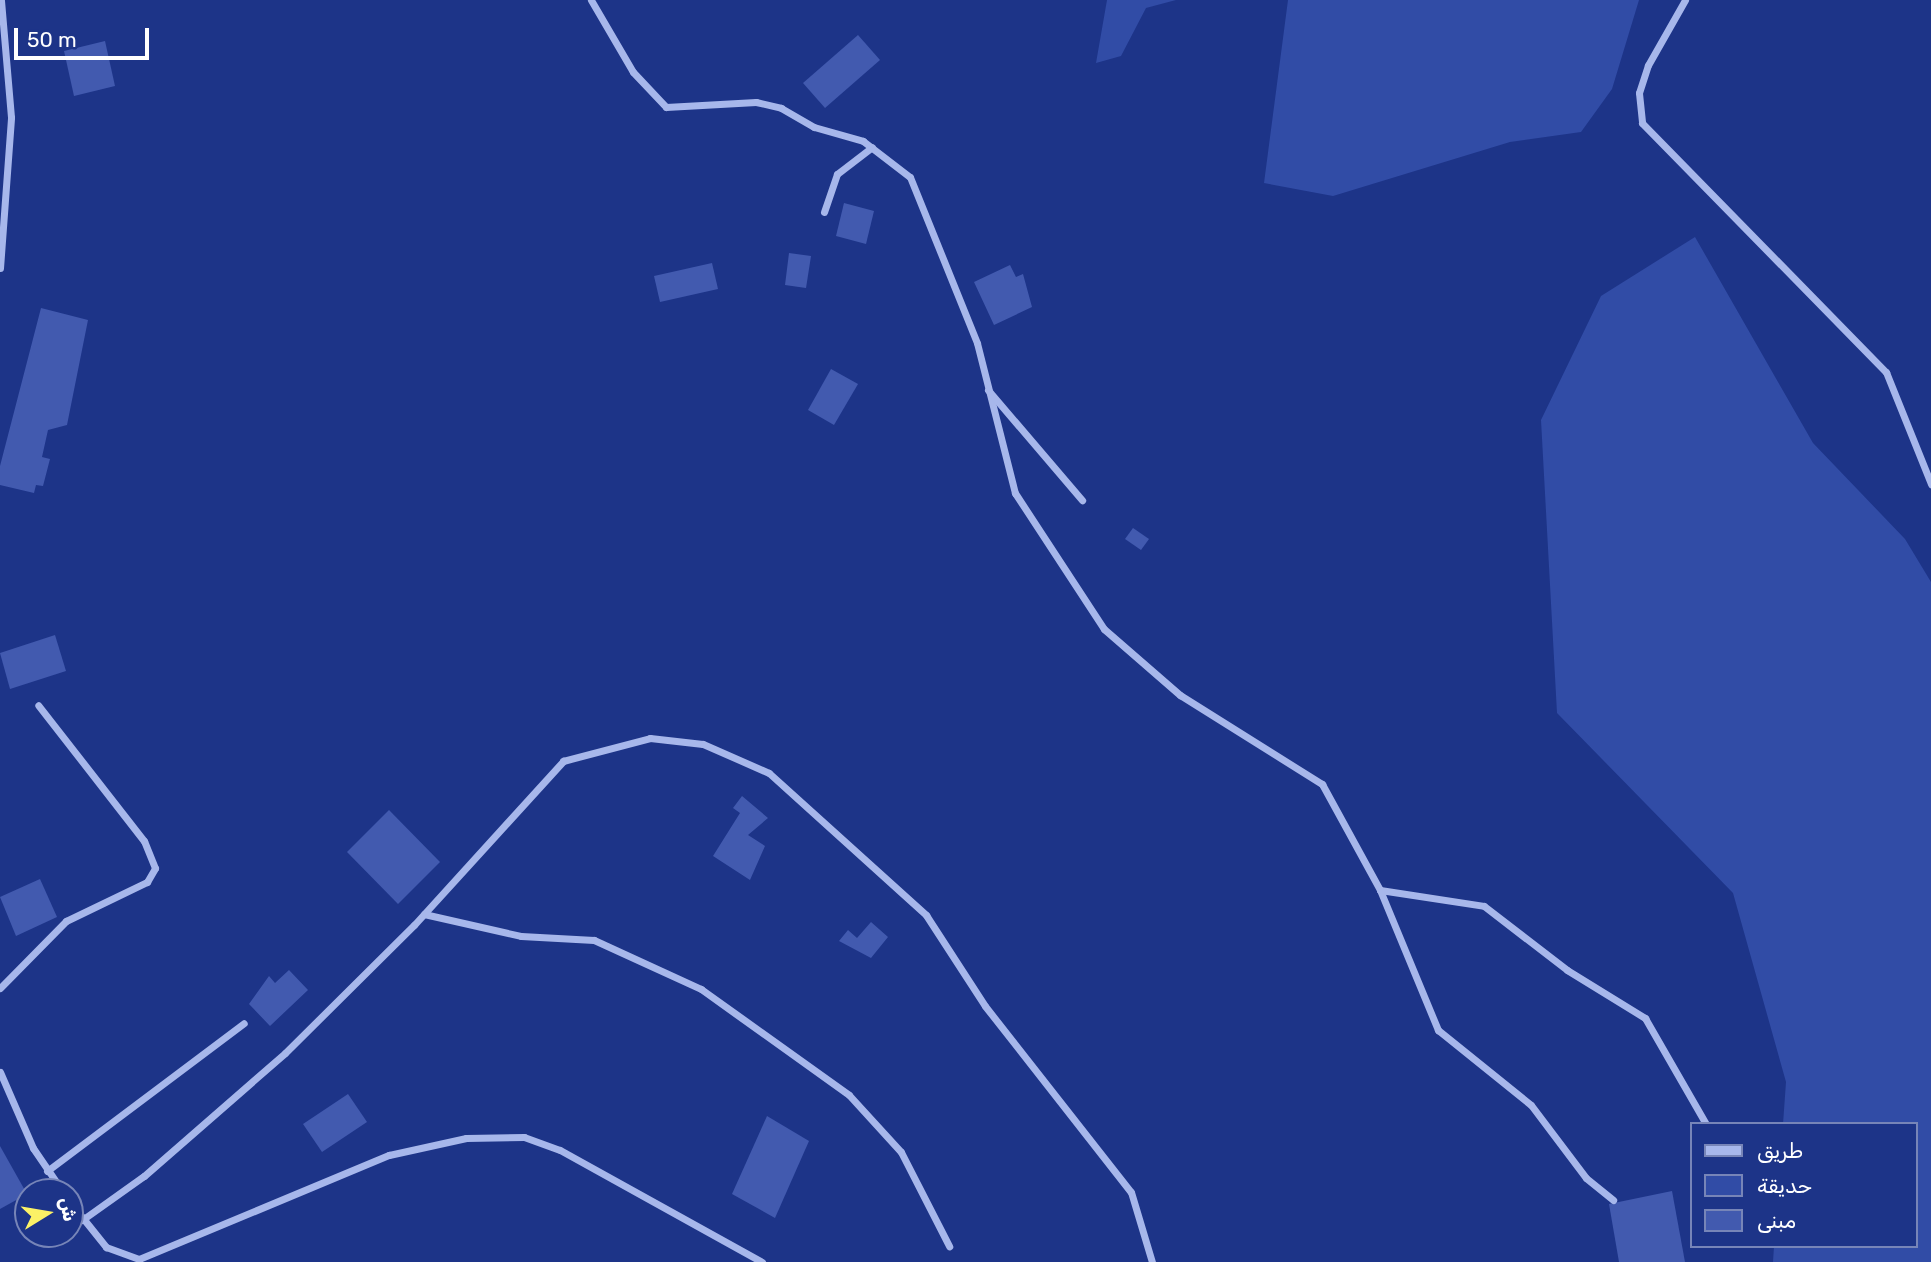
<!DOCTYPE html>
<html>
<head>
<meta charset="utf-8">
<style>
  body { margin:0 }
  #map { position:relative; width:1931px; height:1262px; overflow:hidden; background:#1d3488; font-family:Rubik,Cairo,sans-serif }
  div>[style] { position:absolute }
  .green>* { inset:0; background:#314ca6 }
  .building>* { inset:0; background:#425aaf }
  .minor>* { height:7px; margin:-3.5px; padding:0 3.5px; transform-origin:3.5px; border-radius:3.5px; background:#a7b7eb }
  span { translate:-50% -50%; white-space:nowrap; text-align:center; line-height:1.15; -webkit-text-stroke:5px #1d3488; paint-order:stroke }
  .legend { position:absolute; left:1690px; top:1122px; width:228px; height:126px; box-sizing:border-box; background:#1d3488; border:2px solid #7785b8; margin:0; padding:9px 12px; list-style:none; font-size:21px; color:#fff }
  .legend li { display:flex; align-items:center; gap:14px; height:35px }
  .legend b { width:35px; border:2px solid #7785b8 }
  .north { position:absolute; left:14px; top:1178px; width:70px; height:70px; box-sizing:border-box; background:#1d3488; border:2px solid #7785b8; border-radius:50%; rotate:79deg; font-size:19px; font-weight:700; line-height:28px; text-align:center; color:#fff }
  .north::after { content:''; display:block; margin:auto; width:24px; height:32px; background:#fbf166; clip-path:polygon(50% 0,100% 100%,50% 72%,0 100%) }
  .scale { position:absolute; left:14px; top:28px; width:135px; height:32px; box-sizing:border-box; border:4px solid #fff; border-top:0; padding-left:9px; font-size:21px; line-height:24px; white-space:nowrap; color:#fff; -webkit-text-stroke:5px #1d3488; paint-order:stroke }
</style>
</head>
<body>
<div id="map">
  <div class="green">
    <div style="clip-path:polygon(1107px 0,1176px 0,1146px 8px,1121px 56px,1096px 63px)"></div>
    <div style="clip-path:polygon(1288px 0,1639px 0,1612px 89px,1581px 132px,1510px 142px,1333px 196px,1264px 183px)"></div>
    <div style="clip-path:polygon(1695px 237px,1813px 443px,1905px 539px,1931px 582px,1931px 1262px,1773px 1262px,1774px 1246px,1915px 1246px,1915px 1124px,1783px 1124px,1786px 1082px,1733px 893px,1557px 713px,1541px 420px,1601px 296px)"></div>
  </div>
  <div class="building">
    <div style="clip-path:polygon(858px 35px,880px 60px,825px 108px,803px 83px)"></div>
    <div style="clip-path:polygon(105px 41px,115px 86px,74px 96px,64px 51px)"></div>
    <div style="clip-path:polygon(844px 203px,874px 211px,866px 244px,836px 236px)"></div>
    <div style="clip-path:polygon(789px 253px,811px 256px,806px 288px,785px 285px)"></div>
    <div style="clip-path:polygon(712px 263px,718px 289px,660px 302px,654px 276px)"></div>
    <div style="clip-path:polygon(1010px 265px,1016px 277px,1023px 274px,1032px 307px,994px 325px,974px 282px)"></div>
    <div style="clip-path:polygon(41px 308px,88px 320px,67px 425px,48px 430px,42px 457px,50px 459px,43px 486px,36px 485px,34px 493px,0 485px,0 466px)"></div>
    <div style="clip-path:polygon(831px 369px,858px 384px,834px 425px,808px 410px)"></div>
    <div style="clip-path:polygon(1133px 528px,1149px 539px,1141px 550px,1125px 539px)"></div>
    <div style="clip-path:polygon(55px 635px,66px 671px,10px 689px,0 653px)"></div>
    <div style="clip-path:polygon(742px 796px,768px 818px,748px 835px,765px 846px,750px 880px,713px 856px,740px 813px,733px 808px)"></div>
    <div style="clip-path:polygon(389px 810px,440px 862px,398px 904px,347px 852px)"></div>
    <div style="clip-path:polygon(40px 879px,57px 917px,16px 936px,0 897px)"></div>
    <div style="clip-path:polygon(871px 922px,888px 937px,871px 958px,839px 941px,848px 930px,857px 938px)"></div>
    <div style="clip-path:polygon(289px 970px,308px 990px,270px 1026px,249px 1004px,269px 976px,275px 983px)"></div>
    <div style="clip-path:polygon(348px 1094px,367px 1122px,322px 1152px,303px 1124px)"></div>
    <div style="clip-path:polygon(767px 1116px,809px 1141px,775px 1218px,732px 1194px)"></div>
    <div style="clip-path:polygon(0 1146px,27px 1194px,0 1209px)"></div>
    <div style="clip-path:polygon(1672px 1191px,1685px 1262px,1619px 1262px,1609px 1204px)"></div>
  </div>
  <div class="minor">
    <div style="left:591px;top:0;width:83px;rotate:59.7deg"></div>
    <div style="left:633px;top:72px;width:48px;rotate:46.7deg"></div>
    <div style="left:666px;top:107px;width:90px;rotate:-3.2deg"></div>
    <div style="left:756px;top:102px;width:26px;rotate:13deg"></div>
    <div style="left:781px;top:108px;width:38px;rotate:30deg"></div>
    <div style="left:814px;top:127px;width:51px;rotate:15.9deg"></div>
    <div style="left:863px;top:141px;width:59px;rotate:37.5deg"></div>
    <div style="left:910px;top:177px;width:179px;rotate:68deg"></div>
    <div style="left:977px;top:343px;width:155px;rotate:75.8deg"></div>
    <div style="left:1015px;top:493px;width:163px;rotate:56.8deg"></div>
    <div style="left:1104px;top:629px;width:101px;rotate:41deg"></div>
    <div style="left:1180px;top:695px;width:168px;rotate:32.1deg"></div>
    <div style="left:1322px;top:784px;width:121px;rotate:61.3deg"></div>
    <div style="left:1380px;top:890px;width:105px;rotate:8.7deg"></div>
    <div style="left:1484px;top:906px;width:105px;rotate:37.6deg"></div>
    <div style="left:1567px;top:970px;width:92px;rotate:31.6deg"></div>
    <div style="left:1645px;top:1018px;width:122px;rotate:60.1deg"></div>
    <div style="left:1685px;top:0;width:75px;rotate:119.6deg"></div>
    <div style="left:1648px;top:65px;width:29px;rotate:108deg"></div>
    <div style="left:1639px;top:93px;width:30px;rotate:84deg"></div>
    <div style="left:1642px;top:123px;width:349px;rotate:45.6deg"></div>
    <div style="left:1886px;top:372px;width:121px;rotate:68.1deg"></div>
    <div style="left:824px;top:212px;width:40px;rotate:-71.1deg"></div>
    <div style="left:837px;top:174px;width:44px;rotate:-37.6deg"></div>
    <div style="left:0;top:268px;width:151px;rotate:-85.8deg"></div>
    <div style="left:11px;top:117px;width:117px;rotate:-94.9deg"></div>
    <div style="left:988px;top:390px;width:145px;rotate:49.5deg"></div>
    <div style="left:1380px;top:890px;width:152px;rotate:67.5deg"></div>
    <div style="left:1438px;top:1030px;width:119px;rotate:38.9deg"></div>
    <div style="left:1531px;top:1105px;width:91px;rotate:53deg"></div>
    <div style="left:1586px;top:1178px;width:35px;rotate:39deg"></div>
    <div style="left:424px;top:914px;width:99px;rotate:12.8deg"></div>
    <div style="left:521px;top:936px;width:73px;rotate:3.1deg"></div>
    <div style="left:594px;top:940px;width:118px;rotate:24.6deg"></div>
    <div style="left:701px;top:989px;width:182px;rotate:35.6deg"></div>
    <div style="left:849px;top:1095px;width:77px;rotate:47.6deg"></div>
    <div style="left:901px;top:1152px;width:106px;rotate:62.9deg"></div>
    <div style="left:0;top:988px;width:94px;rotate:-45.4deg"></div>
    <div style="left:66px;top:921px;width:90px;rotate:-25.7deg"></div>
    <div style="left:147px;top:882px;width:16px;rotate:-60deg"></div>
    <div style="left:155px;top:868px;width:29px;rotate:-112deg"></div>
    <div style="left:144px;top:841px;width:172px;rotate:-127.9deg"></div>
    <div style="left:0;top:1072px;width:83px;rotate:66.5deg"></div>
    <div style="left:33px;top:1148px;width:53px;rotate:55.7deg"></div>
    <div style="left:47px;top:1171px;width:246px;rotate:-36.9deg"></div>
    <div style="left:70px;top:1202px;width:58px;rotate:51.3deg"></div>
    <div style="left:106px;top:1247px;width:35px;rotate:20deg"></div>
    <div style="left:139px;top:1259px;width:271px;rotate:-22.6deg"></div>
    <div style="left:389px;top:1155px;width:79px;rotate:-12.4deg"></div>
    <div style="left:466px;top:1138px;width:58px;rotate:-1deg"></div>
    <div style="left:524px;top:1137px;width:38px;rotate:20deg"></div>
    <div style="left:560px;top:1150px;width:231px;rotate:29deg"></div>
    <div style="left:82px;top:1220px;width:76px;rotate:-35.4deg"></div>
    <div style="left:144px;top:1176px;width:187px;rotate:-41.1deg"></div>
    <div style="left:285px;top:1053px;width:182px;rotate:-44.8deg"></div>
    <div style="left:414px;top:925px;width:222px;rotate:-47.7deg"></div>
    <div style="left:563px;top:761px;width:90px;rotate:-14.8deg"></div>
    <div style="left:650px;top:738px;width:53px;rotate:6.5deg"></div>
    <div style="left:703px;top:744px;width:72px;rotate:23.7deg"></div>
    <div style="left:769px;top:773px;width:212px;rotate:42.1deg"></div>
    <div style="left:926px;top:915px;width:108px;rotate:57deg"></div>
    <div style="left:985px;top:1006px;width:236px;rotate:51.9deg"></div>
    <div style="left:1131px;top:1192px;width:73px;rotate:73.3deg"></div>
  </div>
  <ul class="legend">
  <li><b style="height:9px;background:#a7b7eb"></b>طريق</li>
  <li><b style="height:19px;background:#314ca6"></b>حديقة</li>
  <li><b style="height:19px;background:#425aaf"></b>مبنى</li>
  </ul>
  <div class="north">ش</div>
  <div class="scale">50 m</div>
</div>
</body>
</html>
